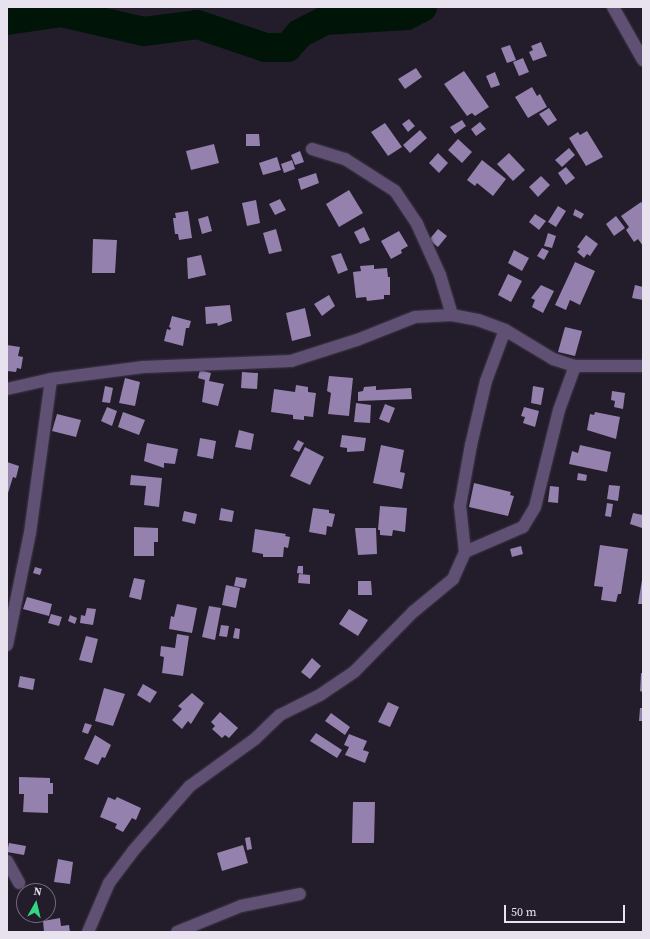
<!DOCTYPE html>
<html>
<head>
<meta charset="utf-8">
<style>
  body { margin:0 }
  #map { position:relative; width:650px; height:939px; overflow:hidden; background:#231c2b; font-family:"Source Serif 4",serif }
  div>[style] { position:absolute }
  .river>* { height:29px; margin:-14.5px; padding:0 14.5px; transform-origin:14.5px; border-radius:14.5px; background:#001407 }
  .building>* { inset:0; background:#9481ae }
  .roads { filter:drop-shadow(0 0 1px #3e3846) drop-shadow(0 0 1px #3e3846) }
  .minor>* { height:12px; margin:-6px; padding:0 6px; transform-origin:6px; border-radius:6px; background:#605174 }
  span { translate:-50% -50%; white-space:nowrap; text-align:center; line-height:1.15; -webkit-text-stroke:4px #231c2b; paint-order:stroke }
  .frame { position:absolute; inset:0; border:8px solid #e7e2ed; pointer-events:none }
  .north { position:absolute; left:16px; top:883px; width:40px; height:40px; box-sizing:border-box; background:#231c2b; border:1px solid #716b79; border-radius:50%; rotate:8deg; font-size:11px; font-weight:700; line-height:16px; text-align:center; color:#e7e2ed }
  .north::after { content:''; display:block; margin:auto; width:14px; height:18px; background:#31d882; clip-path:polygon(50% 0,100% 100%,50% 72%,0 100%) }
  .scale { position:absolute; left:504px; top:905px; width:121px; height:18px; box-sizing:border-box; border:2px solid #e7e2ed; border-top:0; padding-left:5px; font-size:12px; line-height:14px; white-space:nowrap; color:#e7e2ed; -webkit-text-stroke:3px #231c2b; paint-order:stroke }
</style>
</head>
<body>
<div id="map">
  <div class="river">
    <div style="left:7px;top:20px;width:55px;rotate:-8.4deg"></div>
    <div style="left:61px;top:12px;width:84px;rotate:13deg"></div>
    <div style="left:143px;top:31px;width:54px;rotate:-7.4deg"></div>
    <div style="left:197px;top:24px;width:72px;rotate:18.7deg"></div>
    <div style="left:265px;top:47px;width:22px"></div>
    <div style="left:287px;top:47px;width:18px;rotate:-49deg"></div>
    <div style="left:299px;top:33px;width:29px;rotate:-27deg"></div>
    <div style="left:325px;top:20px;width:81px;rotate:-3.5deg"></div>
    <div style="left:406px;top:15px;width:18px;rotate:-27deg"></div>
  </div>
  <div class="building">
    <div style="clip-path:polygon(541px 42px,547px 56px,533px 61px,529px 52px,533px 50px,531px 46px)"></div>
    <div style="clip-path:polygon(510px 45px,516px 60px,507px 63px,501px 48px)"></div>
    <div style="clip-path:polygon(523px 58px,529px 72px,519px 76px,513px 62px)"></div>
    <div style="clip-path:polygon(416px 68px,422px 77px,405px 89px,398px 79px)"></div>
    <div style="clip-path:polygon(464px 71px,489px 107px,475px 116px,472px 113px,467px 116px,444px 84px)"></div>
    <div style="clip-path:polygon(495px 72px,500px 85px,491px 88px,486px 76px)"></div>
    <div style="clip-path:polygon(532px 87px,537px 96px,540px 94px,547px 107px,528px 118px,515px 97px)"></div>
    <div style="clip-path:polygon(549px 108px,557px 120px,548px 126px,539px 114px)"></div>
    <div style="clip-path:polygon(409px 119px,415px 126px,408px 132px,402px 124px)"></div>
    <div style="clip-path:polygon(462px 120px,466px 126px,455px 134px,450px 127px)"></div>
    <div style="clip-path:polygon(480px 122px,486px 129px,476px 136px,471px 129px)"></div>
    <div style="clip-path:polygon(385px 123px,402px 147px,388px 156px,371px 132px)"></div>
    <div style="clip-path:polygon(420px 130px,427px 138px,410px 153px,403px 145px)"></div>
    <div style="clip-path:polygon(587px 131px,603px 157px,586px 166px,569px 138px,578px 132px,580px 135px)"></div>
    <div style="clip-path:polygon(246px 134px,259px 134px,260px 146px,246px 146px)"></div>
    <div style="clip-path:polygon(458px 139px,472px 152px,462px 163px,448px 150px)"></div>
    <div style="clip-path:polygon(214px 144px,219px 163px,191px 170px,186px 151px)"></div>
    <div style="clip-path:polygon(569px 148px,575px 155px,562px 167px,555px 160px)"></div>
    <div style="clip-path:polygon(300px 151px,304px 162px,295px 165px,291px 155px)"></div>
    <div style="clip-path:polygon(438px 153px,448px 163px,439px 173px,429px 163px)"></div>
    <div style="clip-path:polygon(509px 153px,525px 170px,513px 181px,497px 164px)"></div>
    <div style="clip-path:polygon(277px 157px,281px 170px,263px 175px,259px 163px)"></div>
    <div style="clip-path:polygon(292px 160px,295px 169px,284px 173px,281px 164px)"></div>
    <div style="clip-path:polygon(482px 160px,506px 179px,493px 196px,477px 183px,475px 186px,467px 180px)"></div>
    <div style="clip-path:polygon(566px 167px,575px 178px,566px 185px,558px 173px)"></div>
    <div style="clip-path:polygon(316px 173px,319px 183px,301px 190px,298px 179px)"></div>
    <div style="clip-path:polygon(541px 176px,550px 185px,538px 197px,529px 187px)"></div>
    <div style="clip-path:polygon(349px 190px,363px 213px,339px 227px,326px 204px)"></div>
    <div style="clip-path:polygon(280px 199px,286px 210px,275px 215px,269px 204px)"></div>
    <div style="clip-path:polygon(256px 200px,260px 223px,247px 226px,242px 203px)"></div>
    <div style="clip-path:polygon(641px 202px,643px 204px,643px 246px,638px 239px,634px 242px,626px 230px,629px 227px,621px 216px)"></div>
    <div style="clip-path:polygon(558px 206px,566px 211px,556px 227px,548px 222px)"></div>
    <div style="clip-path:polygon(575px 209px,584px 214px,581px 219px,573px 215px)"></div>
    <div style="clip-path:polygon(188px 211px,192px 238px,179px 240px,178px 234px,175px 234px,173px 218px,176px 218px,175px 213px)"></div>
    <div style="clip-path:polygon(535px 214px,546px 221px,539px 230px,529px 222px)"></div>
    <div style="clip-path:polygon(208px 216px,212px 231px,202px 234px,198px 219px)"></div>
    <div style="clip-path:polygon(616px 216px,625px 228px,614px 236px,606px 224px)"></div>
    <div style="clip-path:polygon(364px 227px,370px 240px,360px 244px,354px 232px)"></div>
    <div style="clip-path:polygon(276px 229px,282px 251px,269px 254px,263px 233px)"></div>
    <div style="clip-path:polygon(438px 229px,447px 236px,438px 247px,429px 240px)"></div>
    <div style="clip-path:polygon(399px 231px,408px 246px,401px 250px,402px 253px,391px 259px,381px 241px)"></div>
    <div style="clip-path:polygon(548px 233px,556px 236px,552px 248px,544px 246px)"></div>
    <div style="clip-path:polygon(586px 235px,598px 244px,590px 256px,587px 254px,584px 258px,577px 252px,580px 249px,577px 247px)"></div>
    <div style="clip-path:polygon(93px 239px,117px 240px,115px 273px,92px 273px)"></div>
    <div style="clip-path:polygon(542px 248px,549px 251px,544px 260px,537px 256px)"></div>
    <div style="clip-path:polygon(514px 250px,529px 258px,522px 271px,508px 263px)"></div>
    <div style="clip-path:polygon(341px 253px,348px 270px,338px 274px,331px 256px)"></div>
    <div style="clip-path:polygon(201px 255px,206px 275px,188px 279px,187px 258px)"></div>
    <div style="clip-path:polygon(575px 262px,595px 271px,580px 305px,570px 300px,566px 310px,555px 305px)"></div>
    <div style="clip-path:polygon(374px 265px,374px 269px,387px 268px,388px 277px,390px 277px,390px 295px,384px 295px,384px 299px,367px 301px,366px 297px,356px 298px,353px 272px,361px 271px,360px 266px)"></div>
    <div style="clip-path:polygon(508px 274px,522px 281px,511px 302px,498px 295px)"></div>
    <div style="clip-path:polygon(541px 285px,554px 291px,543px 313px,532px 307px,535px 300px,531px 298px)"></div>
    <div style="clip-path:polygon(635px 285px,643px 287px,643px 300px,632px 298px)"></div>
    <div style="clip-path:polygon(329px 295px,335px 306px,322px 316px,314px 304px)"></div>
    <div style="clip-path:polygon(230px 305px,232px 321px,218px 326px,217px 323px,206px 324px,205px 307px)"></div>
    <div style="clip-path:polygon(305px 308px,311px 336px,292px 341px,286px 313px)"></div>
    <div style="clip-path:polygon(172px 316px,191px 321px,189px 328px,186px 328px,183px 346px,164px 341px,167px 329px,170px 330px,171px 328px,169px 327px)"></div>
    <div style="clip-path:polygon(565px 327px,582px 331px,575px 356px,558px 352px)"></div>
    <div style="clip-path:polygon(7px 345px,20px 347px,18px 356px,23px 357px,21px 369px,17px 368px,16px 372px,7px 371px)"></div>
    <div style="clip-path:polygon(200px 370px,211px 373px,209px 381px,224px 384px,218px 406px,202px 402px,205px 380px,198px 378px)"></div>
    <div style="clip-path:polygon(242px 372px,258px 373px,257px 389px,241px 388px)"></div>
    <div style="clip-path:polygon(329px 376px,353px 378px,349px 416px,328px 414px,331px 393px,327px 391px)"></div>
    <div style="clip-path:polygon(125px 378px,140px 382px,135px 406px,119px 403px)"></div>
    <div style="clip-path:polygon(296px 385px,308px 387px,308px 392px,316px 393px,313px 417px,304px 416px,304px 420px,293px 419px,293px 415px,271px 412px,274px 389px,295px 392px)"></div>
    <div style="clip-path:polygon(105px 386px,113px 388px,110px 403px,102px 402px)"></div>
    <div style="clip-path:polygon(376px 386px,376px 390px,411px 388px,412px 399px,358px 401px,358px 392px,363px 391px,364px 387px)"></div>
    <div style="clip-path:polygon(533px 386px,544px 388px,541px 405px,531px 403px)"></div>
    <div style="clip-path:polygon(612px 391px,625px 393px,623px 409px,614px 407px,615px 401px,611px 400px)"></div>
    <div style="clip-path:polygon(356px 403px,371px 405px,370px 423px,354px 422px)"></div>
    <div style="clip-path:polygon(385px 404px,395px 408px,389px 423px,379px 419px)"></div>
    <div style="clip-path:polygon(107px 407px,117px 411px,112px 426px,101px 421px)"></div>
    <div style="clip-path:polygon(524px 407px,539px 411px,535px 427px,523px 423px,525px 417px,521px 416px)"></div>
    <div style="clip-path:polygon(123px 412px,145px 420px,139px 435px,118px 427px)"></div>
    <div style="clip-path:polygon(595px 412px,620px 417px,616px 439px,587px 430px,590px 414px,594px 415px)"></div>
    <div style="clip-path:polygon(57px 414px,81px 420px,76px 437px,52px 431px)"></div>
    <div style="clip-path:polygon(239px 430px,254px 434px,251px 450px,235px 447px)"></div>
    <div style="clip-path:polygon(342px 435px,366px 438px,364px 451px,347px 452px,347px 448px,340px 447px)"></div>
    <div style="clip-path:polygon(200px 438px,216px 441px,213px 459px,197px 456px)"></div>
    <div style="clip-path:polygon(298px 440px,304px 443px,299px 452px,293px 449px)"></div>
    <div style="clip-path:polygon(147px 443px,178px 449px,175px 464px,164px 463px,164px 468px,144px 461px)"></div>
    <div style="clip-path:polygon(381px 445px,404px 450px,400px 472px,405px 473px,402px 489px,373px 483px)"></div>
    <div style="clip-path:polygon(580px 445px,611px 452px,607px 472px,569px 464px,572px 451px,578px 453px)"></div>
    <div style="clip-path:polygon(305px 447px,324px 457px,310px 485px,290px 476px)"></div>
    <div style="clip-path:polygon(7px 462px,19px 466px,16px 478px,13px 477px,8px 493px)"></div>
    <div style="clip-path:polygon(578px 473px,587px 475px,586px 481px,577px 480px)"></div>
    <div style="clip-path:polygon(131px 475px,162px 478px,159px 507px,144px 505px,146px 486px,130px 485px)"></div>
    <div style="clip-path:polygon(474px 483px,511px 492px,510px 495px,514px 496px,508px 516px,469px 507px)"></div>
    <div style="clip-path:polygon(609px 485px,620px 486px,618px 501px,607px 499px)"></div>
    <div style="clip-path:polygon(550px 486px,559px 487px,558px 503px,548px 502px)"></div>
    <div style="clip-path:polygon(607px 503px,613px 504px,611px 517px,605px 516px)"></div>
    <div style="clip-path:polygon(380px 506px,407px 508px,405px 532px,393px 530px,392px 536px,380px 535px,380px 530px,378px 530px)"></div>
    <div style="clip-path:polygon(221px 508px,234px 511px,232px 522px,219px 520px)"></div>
    <div style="clip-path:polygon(313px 508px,329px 510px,329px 513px,335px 514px,332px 527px,327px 526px,326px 535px,309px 532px)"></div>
    <div style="clip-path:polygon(184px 511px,197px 514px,195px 524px,182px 521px)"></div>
    <div style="clip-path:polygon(633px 513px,643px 515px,642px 528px,630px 524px)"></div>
    <div style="clip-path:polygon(134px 527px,158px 528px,158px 542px,154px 542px,154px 556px,134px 556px)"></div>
    <div style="clip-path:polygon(355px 528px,376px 528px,377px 554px,358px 555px)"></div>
    <div style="clip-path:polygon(255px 529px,286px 534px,285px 536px,290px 537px,288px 548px,284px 547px,283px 557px,263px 557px,263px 554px,252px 552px)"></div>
    <div style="clip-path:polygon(600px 545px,628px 549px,621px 594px,618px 594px,616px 602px,601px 600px,603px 587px,594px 586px)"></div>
    <div style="clip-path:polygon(521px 546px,523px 554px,512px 557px,510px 549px)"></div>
    <div style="clip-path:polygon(298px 566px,303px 566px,303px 574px,297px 573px)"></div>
    <div style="clip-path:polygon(35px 567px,42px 569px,40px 575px,33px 573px)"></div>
    <div style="clip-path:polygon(299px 574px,310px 575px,310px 584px,298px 583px)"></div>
    <div style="clip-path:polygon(643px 574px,643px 604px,638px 604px)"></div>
    <div style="clip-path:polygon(236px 577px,247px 579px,245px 588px,234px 586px)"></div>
    <div style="clip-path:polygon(134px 578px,145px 580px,141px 600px,129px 597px)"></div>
    <div style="clip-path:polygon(358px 581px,371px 581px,372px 595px,358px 595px)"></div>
    <div style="clip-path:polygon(226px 585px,240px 588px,236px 608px,222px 605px)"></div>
    <div style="clip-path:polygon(27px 597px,52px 604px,49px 616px,23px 609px)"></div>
    <div style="clip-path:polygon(177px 604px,197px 608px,192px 633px,169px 629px,171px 616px,174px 617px)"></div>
    <div style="clip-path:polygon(209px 606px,221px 608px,215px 640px,202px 637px)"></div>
    <div style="clip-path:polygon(87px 608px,96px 609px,93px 625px,80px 623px,81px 615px,85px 616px)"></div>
    <div style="clip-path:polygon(349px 609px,368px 620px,358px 636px,339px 624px)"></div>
    <div style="clip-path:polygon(51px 614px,62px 617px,59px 626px,48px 623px)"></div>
    <div style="clip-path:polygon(70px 615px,77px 618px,75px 624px,68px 621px)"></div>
    <div style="clip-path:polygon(221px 625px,229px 626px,227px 637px,219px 636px)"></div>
    <div style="clip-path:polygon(235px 628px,240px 629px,239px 639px,233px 638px)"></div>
    <div style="clip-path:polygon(177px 634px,189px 636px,183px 676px,162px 673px,164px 657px,160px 656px,161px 646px,175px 648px)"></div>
    <div style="clip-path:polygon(86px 636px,98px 639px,92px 663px,79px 660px)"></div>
    <div style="clip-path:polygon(312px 658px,321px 666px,310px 679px,301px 672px)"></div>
    <div style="clip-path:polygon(641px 673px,643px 673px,643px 692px,640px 691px)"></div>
    <div style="clip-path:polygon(20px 676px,35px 679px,33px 690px,18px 687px)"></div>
    <div style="clip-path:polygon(143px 684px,157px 692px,150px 703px,137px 695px)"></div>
    <div style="clip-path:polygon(104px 688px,125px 694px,113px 726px,95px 721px)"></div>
    <div style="clip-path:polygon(192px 693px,204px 703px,191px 724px,188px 721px,182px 729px,172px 720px,182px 709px,178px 706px)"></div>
    <div style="clip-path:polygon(388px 702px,399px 707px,390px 727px,378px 722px)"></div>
    <div style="clip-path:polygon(640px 708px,643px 708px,643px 721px,639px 721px)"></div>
    <div style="clip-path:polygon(220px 712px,238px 728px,229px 738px,225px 735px,222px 738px,212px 729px,215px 726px,211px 722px)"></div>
    <div style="clip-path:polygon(331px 713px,350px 727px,345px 735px,325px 721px)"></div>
    <div style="clip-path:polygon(85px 723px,92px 725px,88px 734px,82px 732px)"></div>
    <div style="clip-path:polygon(316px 733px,342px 750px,337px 758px,310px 741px)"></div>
    <div style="clip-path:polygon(349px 734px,367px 741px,363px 750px,369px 752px,365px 763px,345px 755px,349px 747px,344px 745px)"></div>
    <div style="clip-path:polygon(95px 735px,111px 745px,105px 758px,102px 757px,98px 765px,84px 759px)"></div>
    <div style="clip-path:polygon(19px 777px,50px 778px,50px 783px,53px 783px,53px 794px,48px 794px,48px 813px,23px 812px,24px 794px,19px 794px)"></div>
    <div style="clip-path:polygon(108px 797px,115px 800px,117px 797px,141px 808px,136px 820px,132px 818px,123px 832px,115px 828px,117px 824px,100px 817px)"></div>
    <div style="clip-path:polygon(353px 802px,375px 802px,374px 843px,352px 843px)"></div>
    <div style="clip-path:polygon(250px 837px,252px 849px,247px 850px,245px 838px)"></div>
    <div style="clip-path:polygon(9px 843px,26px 846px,24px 855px,7px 852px)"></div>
    <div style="clip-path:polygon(243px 845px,248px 863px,222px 871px,217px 853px)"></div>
    <div style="clip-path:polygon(58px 859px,73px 862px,70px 884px,54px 882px)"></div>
    <div style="clip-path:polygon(60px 918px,61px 926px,69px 925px,70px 932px,44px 932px,43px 921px)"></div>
  </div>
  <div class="roads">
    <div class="minor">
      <div style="left:613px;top:7px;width:61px;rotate:60.5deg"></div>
      <div style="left:312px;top:149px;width:34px;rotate:17deg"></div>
      <div style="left:345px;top:159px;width:59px;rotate:32.6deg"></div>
      <div style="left:395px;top:191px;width:40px;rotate:56deg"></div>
      <div style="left:417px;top:224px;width:56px;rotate:65.7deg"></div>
      <div style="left:440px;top:275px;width:42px;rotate:73.3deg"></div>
      <div style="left:7px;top:389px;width:45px;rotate:-12.8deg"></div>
      <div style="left:51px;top:379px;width:93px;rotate:-7.4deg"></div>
      <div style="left:143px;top:367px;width:148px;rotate:-2.3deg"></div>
      <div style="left:291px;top:361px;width:69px;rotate:-17.7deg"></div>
      <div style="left:357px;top:340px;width:62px;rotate:-21.6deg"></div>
      <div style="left:415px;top:317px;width:37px;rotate:-3deg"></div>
      <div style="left:452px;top:315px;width:26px;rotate:11deg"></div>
      <div style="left:478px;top:320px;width:29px;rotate:20deg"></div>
      <div style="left:505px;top:330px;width:56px;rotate:31.1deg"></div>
      <div style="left:553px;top:359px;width:23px;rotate:18deg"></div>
      <div style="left:575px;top:366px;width:68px"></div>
      <div style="left:465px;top:552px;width:63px;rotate:-23.3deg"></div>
      <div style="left:523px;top:527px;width:23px;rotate:-59deg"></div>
      <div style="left:535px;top:507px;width:100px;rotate:-76.1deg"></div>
      <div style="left:559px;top:410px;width:47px;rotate:-70deg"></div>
      <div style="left:7px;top:645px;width:114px;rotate:-78.4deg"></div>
      <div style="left:30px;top:533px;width:155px;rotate:-82.2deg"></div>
      <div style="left:7px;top:861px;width:25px;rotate:61deg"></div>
      <div style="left:88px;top:932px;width:53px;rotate:-66.8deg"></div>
      <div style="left:109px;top:883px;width:40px;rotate:-53deg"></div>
      <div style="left:133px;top:851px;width:86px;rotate:-48.8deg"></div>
      <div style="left:190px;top:786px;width:80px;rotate:-35.9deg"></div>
      <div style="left:255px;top:739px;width:35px;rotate:-44deg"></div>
      <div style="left:280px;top:715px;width:45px;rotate:-26.6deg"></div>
      <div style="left:320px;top:695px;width:41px;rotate:-34.1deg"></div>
      <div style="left:354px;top:672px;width:84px;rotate:-45.5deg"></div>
      <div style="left:413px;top:612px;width:52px;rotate:-39.5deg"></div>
      <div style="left:453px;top:579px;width:30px;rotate:-66deg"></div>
      <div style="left:465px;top:552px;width:46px;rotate:-96.2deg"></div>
      <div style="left:460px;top:506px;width:62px;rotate:-79.8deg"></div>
      <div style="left:471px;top:445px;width:66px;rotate:-76.8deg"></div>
      <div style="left:486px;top:381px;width:54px;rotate:-69.6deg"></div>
      <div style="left:177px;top:932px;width:69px;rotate:-22.1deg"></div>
      <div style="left:241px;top:906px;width:60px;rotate:-11.5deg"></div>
    </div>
  </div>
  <div class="frame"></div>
  <div class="north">N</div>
  <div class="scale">50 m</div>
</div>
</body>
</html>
